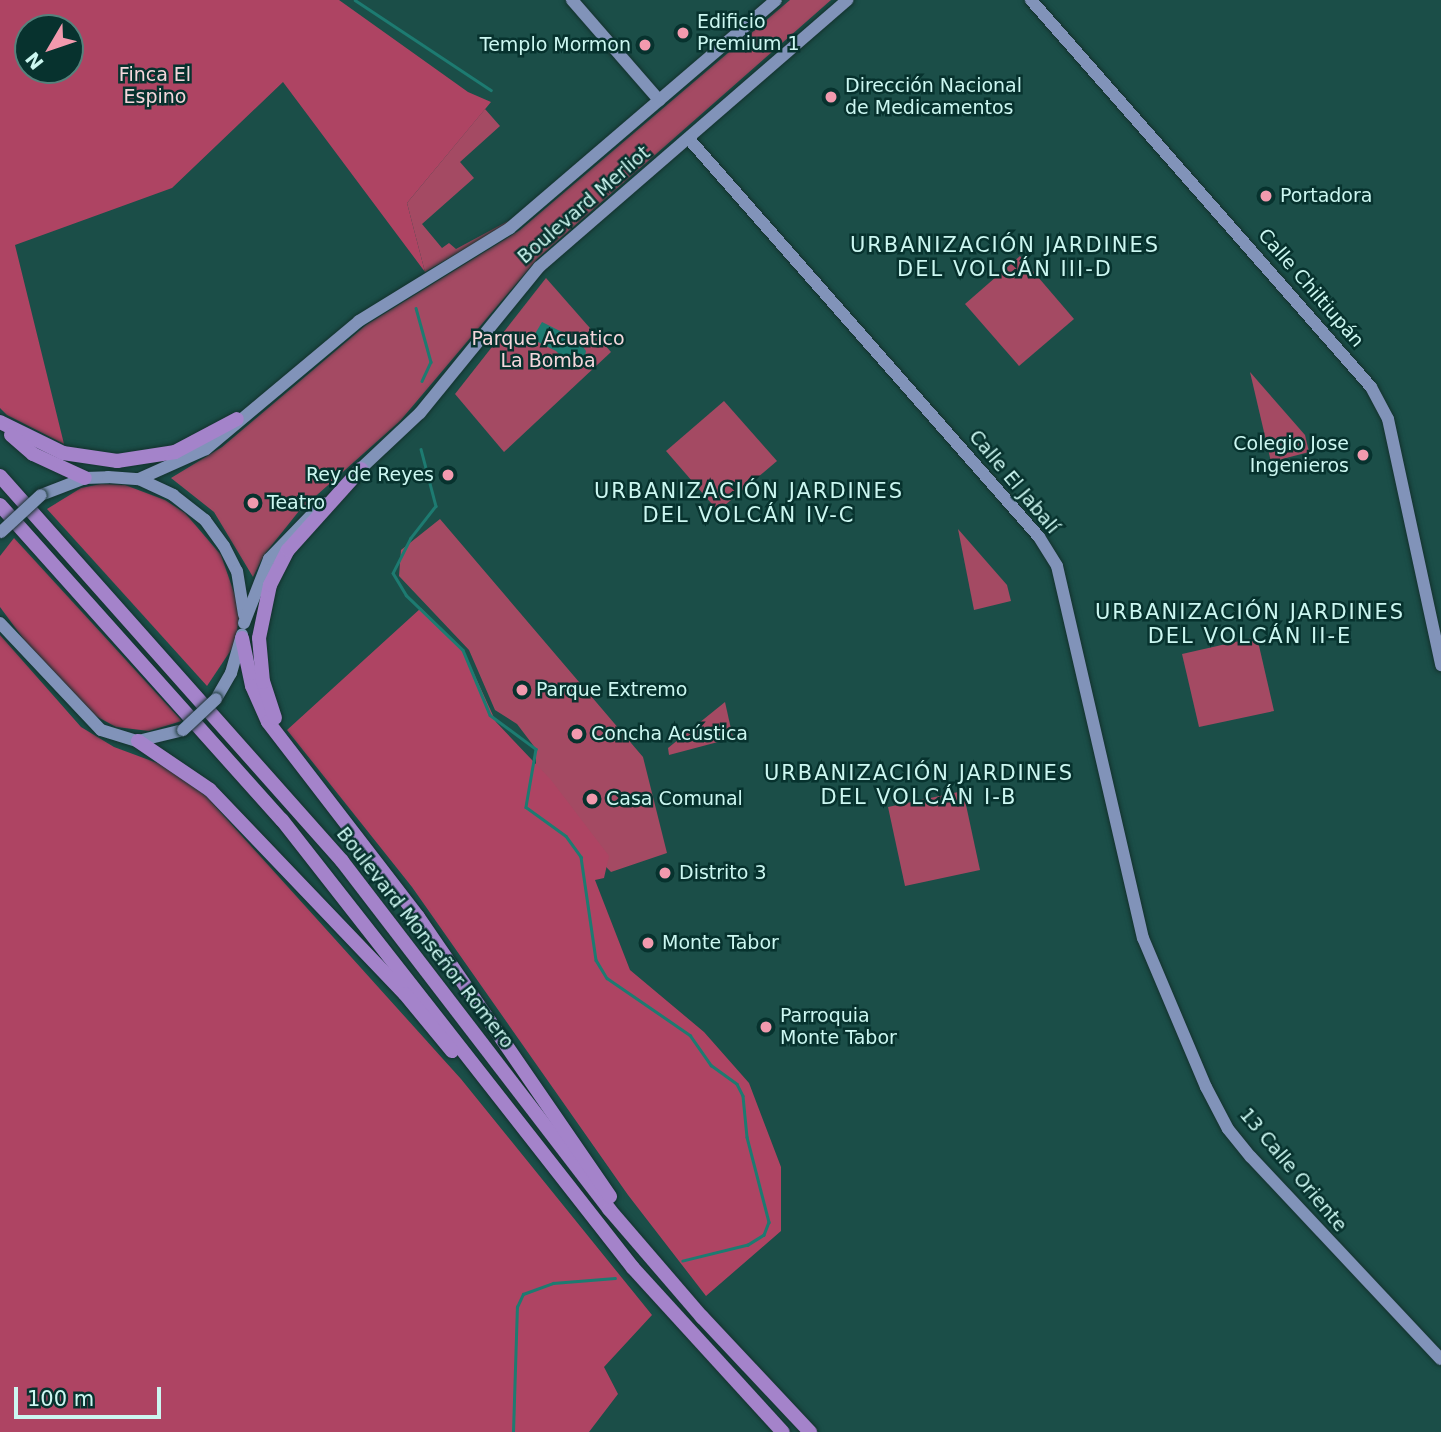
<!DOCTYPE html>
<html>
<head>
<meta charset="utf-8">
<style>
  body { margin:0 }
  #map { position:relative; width:1441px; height:1432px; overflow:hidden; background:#1b4e48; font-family:"DejaVu Sans",sans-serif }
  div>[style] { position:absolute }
  .green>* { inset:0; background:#a44a63 }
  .forest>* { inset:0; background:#ae4463 }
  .water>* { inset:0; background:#1d7b71 }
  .stream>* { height:2.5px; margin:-1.25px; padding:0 1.25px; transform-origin:1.25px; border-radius:1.25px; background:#1d7b71 }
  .roads { filter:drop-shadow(0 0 2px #13312d) drop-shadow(0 0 2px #13312d) }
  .major>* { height:12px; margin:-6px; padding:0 6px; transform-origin:6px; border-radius:6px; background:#8193b9 }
  .highway>* { height:14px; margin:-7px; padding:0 7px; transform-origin:7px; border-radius:7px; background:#a483ca }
  .bridges { filter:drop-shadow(0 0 2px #13312d) drop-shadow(0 0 2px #13312d) }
  .major-bridge>* { height:12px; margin:-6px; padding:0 6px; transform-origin:6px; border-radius:6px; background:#8193b9 }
  .dots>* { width:19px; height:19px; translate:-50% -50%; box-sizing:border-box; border:4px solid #07322e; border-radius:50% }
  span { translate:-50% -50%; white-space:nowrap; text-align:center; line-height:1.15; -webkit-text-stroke:5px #07322e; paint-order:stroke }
  .poi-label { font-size:19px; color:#ccf7f1 }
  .left { translate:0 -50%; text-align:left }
  .right { translate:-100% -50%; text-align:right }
  .park-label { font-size:19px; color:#f5d7dc }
  .street-label { font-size:19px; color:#ccf7f1 }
  .neighbourhood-label { font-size:21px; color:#ccf7f1; letter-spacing:2px }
  .north { position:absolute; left:14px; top:14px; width:70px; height:70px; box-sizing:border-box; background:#07322e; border:2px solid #56817c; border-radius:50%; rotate:231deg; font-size:19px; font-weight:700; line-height:28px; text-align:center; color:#ccf7f1 }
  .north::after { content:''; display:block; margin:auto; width:24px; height:32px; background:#f29aae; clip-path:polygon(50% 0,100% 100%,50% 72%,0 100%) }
  .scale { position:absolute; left:14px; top:1387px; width:147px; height:32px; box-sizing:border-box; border:4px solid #ccf7f1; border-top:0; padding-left:9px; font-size:21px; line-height:24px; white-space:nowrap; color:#ccf7f1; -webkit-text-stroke:5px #07322e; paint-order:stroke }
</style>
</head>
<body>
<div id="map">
  <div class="green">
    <div style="clip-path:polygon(790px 0,831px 0,538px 258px,400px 421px,299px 511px,264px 555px,253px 577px,214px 512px,171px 478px,222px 447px,366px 325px,520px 230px)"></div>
    <div style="clip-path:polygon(485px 109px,500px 126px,460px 162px,474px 178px,422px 224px,442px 248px,449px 243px,456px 249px,508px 221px,506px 225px,425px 272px,407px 203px)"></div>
    <div style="clip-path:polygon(1020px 256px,1074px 319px,1019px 366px,965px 304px)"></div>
    <div style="clip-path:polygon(546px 278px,611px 352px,504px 452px,455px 394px)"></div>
    <div style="clip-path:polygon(1250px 372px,1305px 435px,1309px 452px,1271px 462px)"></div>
    <div style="clip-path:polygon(724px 401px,777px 461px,718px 511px,666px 451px)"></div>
    <div style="clip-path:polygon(440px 519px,643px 757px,667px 853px,611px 872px,536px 794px,536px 749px,517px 724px,495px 710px,469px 650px,399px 576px,401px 550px)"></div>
    <div style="clip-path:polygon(958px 529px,1007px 585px,1011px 601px,974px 610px)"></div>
    <div style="clip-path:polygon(1257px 637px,1274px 711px,1199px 727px,1182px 654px)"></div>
    <div style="clip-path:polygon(725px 702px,733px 738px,669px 755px,668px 748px)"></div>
    <div style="clip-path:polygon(963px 791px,980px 870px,905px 886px,888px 807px)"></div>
  </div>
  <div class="forest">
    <div style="clip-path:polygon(evenodd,0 0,339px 0,468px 92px,491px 102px,407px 203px,425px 272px,283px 82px,172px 188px,15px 245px,64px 444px,7px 415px,0 408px,0 0,28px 28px,70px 28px,70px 70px,28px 70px,28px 28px)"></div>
    <div style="clip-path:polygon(101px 484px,125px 485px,165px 500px,185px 513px,221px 555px,240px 610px,235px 644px,207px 686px,47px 509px,81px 488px)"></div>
    <div style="clip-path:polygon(14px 538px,182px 721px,149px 731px,116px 727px,94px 715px,36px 656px,0 607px,0 556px)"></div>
    <div style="clip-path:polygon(421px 608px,464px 652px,496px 722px,551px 780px,609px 856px,604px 878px,595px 880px,630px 970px,704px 1032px,749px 1083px,781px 1167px,781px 1231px,706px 1296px,628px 1195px,412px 887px,287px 730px)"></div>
    <div style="clip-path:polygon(0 635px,81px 727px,114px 747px,168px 767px,206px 796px,461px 1079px,652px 1315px,604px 1367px,618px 1394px,589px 1432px,0 1432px)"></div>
  </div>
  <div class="water">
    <div style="clip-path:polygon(542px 322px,578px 340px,586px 351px,584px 361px,570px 365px,556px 351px,532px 339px)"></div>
  </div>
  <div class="stream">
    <div style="left:355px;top:0;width:163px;rotate:33.5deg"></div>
    <div style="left:416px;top:308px;width:56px;rotate:74.5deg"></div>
    <div style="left:431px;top:362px;width:21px;rotate:115deg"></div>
    <div style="left:421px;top:449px;width:59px;rotate:75.3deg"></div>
    <div style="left:436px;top:506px;width:41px;rotate:128deg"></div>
    <div style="left:411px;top:538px;width:39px;rotate:117deg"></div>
    <div style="left:393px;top:573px;width:26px;rotate:59deg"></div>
    <div style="left:406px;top:595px;width:79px;rotate:44deg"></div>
    <div style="left:463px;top:650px;width:70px;rotate:67.4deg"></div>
    <div style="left:490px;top:715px;width:57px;rotate:36.5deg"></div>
    <div style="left:536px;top:749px;width:59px;rotate:99.8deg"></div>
    <div style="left:526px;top:807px;width:49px;rotate:35.9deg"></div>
    <div style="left:566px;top:836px;width:26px;rotate:54deg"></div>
    <div style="left:581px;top:857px;width:104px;rotate:81.7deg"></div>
    <div style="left:596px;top:960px;width:21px;rotate:59deg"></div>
    <div style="left:607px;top:978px;width:101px;rotate:34.5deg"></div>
    <div style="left:690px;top:1035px;width:37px;rotate:55deg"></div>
    <div style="left:711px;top:1065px;width:32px;rotate:36deg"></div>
    <div style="left:737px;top:1084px;width:13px;rotate:63deg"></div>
    <div style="left:743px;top:1096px;width:41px;rotate:84.4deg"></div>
    <div style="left:747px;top:1137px;width:88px;rotate:75.5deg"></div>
    <div style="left:769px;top:1222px;width:14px;rotate:111deg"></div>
    <div style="left:764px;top:1235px;width:19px;rotate:148deg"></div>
    <div style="left:748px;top:1245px;width:67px;rotate:166.2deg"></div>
    <div style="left:513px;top:1432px;width:125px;rotate:-88.2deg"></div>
    <div style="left:517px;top:1307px;width:14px;rotate:-65deg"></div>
    <div style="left:523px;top:1294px;width:32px;rotate:-20deg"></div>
    <div style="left:553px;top:1283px;width:62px;rotate:-4.6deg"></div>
  </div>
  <div class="roads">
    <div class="major">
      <div style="left:572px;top:0;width:133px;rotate:49deg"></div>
      <div style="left:1031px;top:0;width:515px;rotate:48.7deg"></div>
      <div style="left:1371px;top:387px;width:36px;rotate:62deg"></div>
      <div style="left:1388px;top:419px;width:252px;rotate:77.8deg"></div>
      <div style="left:689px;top:139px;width:530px;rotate:48.67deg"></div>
      <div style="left:1039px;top:537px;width:34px;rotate:58deg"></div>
      <div style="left:1057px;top:566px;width:382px;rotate:77deg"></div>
      <div style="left:1143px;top:938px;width:162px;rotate:67.1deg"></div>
      <div style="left:1206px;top:1087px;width:47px;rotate:62.4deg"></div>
      <div style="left:1228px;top:1129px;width:36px;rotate:51deg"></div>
      <div style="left:1251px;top:1157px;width:277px;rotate:46.8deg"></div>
      <div style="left:355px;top:474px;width:89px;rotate:-43.2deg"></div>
      <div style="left:420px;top:413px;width:188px;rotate:-50.8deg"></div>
      <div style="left:539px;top:267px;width:408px;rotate:-40.9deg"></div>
      <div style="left:139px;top:479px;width:73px;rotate:-24.1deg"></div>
      <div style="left:206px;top:449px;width:199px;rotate:-39.9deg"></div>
      <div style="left:359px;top:321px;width:177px;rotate:-31.6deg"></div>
      <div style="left:510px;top:228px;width:350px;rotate:-40.6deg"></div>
      <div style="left:41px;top:495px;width:47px;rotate:-21.1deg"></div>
      <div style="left:85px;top:478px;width:23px;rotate:-2deg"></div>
      <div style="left:108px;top:477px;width:31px;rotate:4deg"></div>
      <div style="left:139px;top:479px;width:38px;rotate:25deg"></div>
      <div style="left:173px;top:495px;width:41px;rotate:38deg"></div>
      <div style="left:205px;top:520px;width:32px;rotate:54deg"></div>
      <div style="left:224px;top:546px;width:28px;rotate:63deg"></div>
      <div style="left:237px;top:571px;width:44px;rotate:80.8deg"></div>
      <div style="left:0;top:623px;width:147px;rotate:46.7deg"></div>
      <div style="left:101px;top:730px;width:39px;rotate:17deg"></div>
      <div style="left:138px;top:741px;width:46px;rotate:-13.7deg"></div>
      <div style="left:244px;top:623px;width:69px;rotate:-68.7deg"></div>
      <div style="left:269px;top:559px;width:78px;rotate:-46deg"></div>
      <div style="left:216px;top:699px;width:30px;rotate:-60deg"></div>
      <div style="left:231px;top:673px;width:40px;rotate:-74deg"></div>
    </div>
    <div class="highway">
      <div style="left:0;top:422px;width:70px;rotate:26.2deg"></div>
      <div style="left:63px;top:453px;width:55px;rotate:8.4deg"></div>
      <div style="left:117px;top:461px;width:59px;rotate:-8.8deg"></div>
      <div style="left:175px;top:452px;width:70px;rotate:-28deg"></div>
      <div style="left:11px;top:435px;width:29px;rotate:41deg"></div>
      <div style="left:33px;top:454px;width:57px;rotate:24.8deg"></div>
      <div style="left:0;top:476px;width:515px;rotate:48.38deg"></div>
      <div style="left:342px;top:861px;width:439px;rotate:52.5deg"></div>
      <div style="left:609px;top:1209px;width:143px;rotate:49.3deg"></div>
      <div style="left:702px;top:1317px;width:158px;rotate:46.8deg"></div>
      <div style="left:0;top:505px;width:423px;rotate:48.2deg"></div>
      <div style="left:282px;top:820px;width:569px;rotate:51.92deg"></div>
      <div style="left:633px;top:1268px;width:222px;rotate:47.6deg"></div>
      <div style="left:242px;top:638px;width:49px;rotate:78.2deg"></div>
      <div style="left:252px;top:686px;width:39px;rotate:66deg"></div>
      <div style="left:268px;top:722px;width:246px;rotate:52.4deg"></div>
      <div style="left:418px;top:917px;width:339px;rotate:55.5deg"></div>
      <div style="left:275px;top:718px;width:38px;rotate:-108deg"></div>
      <div style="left:263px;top:682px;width:44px;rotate:-95.2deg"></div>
      <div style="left:259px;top:638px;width:54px;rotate:-78.3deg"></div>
      <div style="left:270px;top:585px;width:39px;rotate:-63deg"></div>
      <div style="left:288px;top:550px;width:109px;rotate:-48deg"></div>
      <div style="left:138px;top:741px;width:87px;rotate:34.2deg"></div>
      <div style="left:210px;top:790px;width:282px;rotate:46.3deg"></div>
      <div style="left:405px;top:994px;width:74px;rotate:50.5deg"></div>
    </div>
  </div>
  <div class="bridges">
    <div class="major-bridge">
      <div style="left:1px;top:532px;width:54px;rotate:-42.8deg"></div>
      <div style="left:183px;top:730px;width:45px;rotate:-43.2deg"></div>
    </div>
  </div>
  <div class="dots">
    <div style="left:683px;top:33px;background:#f29aae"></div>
    <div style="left:645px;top:45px;background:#f29aae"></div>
    <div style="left:831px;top:97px;background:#f29aae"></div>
    <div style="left:1266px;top:196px;background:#f29aae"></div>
    <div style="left:1363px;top:455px;background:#f29aae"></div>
    <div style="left:448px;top:475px;background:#f29aae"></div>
    <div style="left:253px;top:503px;background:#f29aae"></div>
    <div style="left:522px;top:690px;background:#f29aae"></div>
    <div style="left:577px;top:734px;background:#f29aae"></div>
    <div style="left:592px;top:799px;background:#f29aae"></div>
    <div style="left:665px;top:873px;background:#f29aae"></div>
    <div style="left:648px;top:943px;background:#f29aae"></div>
    <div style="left:766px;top:1027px;background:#f29aae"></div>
  </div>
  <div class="poi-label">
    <span class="left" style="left:697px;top:33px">Edificio<br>Premium 1</span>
    <span class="right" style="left:631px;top:45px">Templo Mormon</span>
    <span class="left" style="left:845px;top:97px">Dirección Nacional<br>de Medicamentos</span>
    <span class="left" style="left:1280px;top:196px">Portadora</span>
    <span class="right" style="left:1349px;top:455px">Colegio Jose<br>Ingenieros</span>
    <span class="right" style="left:434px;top:475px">Rey de Reyes</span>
    <span class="left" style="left:267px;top:503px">Teatro</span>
    <span class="left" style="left:536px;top:690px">Parque Extremo</span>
    <span class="left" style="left:591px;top:734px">Concha Acústica</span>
    <span class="left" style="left:606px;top:799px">Casa Comunal</span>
    <span class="left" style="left:679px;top:873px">Distrito 3</span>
    <span class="left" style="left:662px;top:943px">Monte Tabor</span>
    <span class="left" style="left:780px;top:1027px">Parroquia<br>Monte Tabor</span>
  </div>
  <div class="park-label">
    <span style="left:155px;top:86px">Finca El<br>Espino</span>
    <span style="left:548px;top:350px">Parque Acuatico<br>La Bomba</span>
  </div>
  <div class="street-label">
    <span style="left:584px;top:205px;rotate:-41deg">Boulevard Merliot</span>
    <span style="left:1311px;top:288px;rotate:49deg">Calle Chiltiupán</span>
    <span style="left:1014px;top:482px;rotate:50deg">Calle El Jabalí</span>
    <span style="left:425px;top:938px;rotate:52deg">Boulevard Monseñor Romero</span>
    <span style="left:1293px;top:1170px;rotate:50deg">13 Calle Oriente</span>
  </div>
  <div class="neighbourhood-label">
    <span style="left:1005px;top:257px">URBANIZACIÓN JARDINES<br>DEL VOLCÁN III-D</span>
    <span style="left:749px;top:503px">URBANIZACIÓN JARDINES<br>DEL VOLCÁN IV-C</span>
    <span style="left:1250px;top:624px">URBANIZACIÓN JARDINES<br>DEL VOLCÁN II-E</span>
    <span style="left:919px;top:785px">URBANIZACIÓN JARDINES<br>DEL VOLCÁN I-B</span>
  </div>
  <div class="north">N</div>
  <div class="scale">100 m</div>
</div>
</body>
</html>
